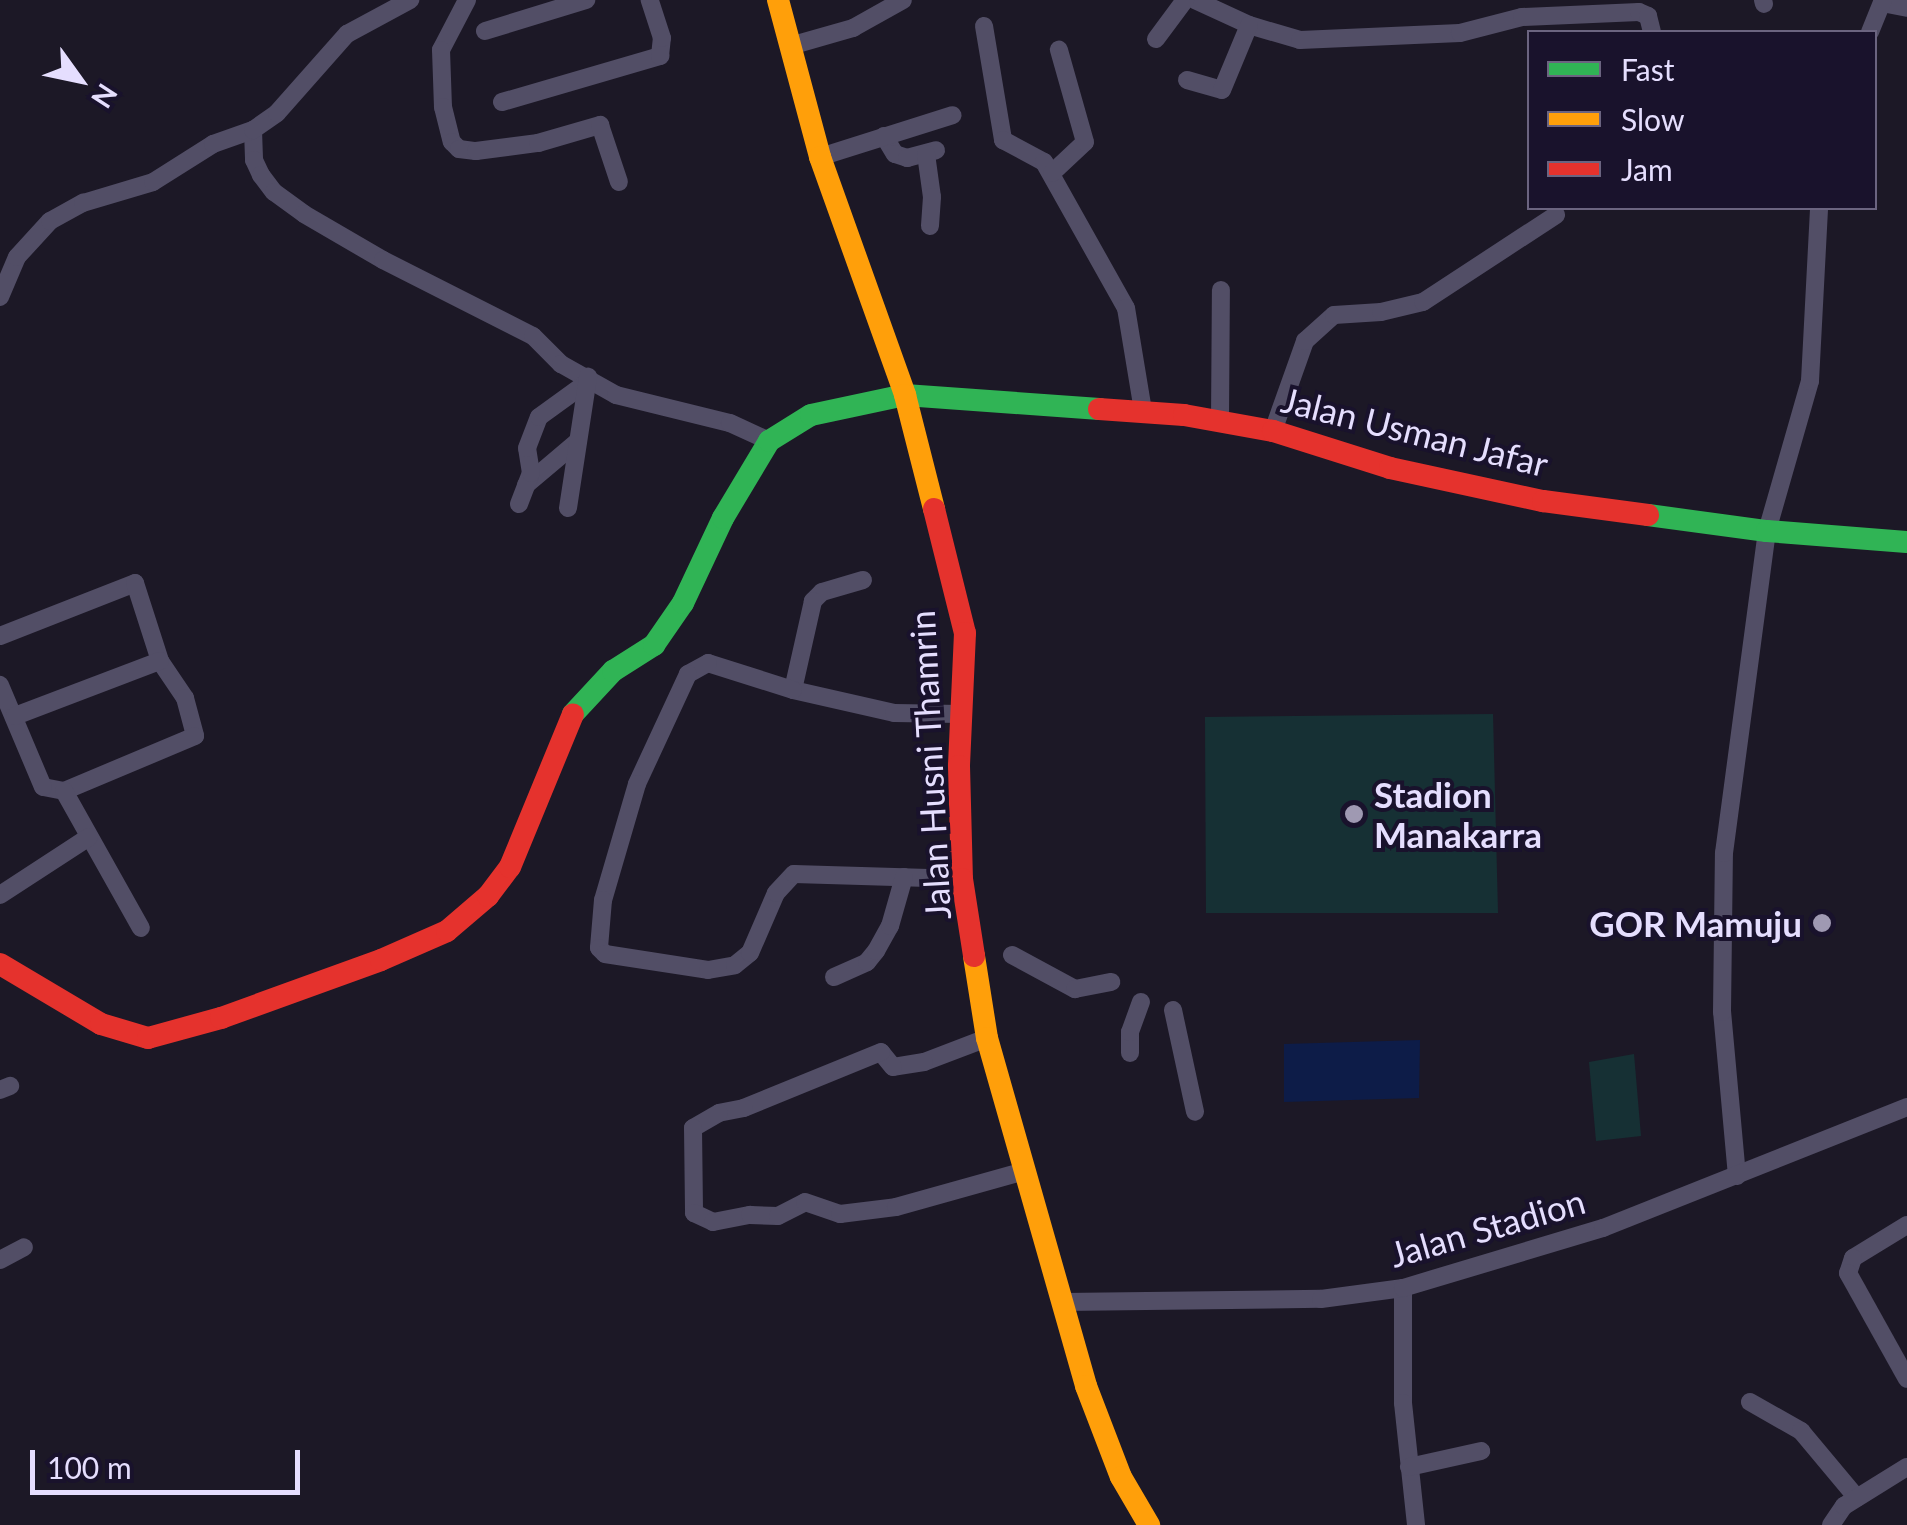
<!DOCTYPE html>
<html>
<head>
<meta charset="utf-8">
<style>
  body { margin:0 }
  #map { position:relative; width:1907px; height:1525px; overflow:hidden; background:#1c1826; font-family:Lato,sans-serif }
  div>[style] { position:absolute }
  .green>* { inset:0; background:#163034 }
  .water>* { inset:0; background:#0d1c48 }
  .street>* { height:18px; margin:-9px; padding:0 9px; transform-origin:9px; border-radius:9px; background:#524e66 }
  .fast>* { height:22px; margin:-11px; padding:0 11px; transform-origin:11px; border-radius:11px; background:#30b455 }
  .slow>* { height:22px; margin:-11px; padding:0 11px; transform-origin:11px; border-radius:11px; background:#ff9f0a }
  .jam>* { height:22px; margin:-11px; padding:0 11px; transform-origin:11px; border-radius:11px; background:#e5322d }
  .dots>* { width:28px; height:28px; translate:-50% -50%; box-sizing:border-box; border:5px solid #19122c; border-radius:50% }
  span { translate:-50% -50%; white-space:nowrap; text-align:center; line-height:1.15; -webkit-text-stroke:8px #19122c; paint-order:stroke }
  .street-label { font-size:35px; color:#e5defe }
  .poi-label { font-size:35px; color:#e5defe; font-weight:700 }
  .left { translate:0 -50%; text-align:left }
  .right { translate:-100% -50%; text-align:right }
  .legend { position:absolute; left:1527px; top:30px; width:350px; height:180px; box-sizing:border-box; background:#19122c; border:2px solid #6b6480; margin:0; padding:12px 18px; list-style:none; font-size:30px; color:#e5defe }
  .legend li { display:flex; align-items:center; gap:20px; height:50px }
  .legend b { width:50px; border:2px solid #6b6480 }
  .north { position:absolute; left:30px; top:30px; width:100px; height:100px; -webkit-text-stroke:8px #19122c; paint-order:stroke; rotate:123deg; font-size:28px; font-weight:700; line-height:40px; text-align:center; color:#e5defe }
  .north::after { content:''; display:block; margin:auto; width:35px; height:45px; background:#e5defe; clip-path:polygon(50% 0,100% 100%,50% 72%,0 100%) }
  .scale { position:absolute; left:30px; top:1450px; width:270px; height:45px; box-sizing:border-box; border:5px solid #e5defe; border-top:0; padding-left:12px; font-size:30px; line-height:35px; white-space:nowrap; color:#e5defe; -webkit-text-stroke:8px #19122c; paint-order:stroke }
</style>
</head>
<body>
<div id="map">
  <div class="green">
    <div style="clip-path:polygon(1493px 714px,1498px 913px,1206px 913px,1205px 717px)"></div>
    <div style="clip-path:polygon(1634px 1054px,1641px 1136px,1596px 1141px,1589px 1062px)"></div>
  </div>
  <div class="water">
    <div style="clip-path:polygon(1420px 1040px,1419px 1098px,1284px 1102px,1284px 1044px)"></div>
  </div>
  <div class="street">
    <div style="left:467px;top:0;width:56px;rotate:117.5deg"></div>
    <div style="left:441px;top:50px;width:57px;rotate:88deg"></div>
    <div style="left:443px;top:107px;width:36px;rotate:76deg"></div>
    <div style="left:452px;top:142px;width:10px;rotate:45deg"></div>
    <div style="left:459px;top:149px;width:17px;rotate:7deg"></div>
    <div style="left:476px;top:151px;width:63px;rotate:-7.4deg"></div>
    <div style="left:538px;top:143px;width:65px;rotate:-16.2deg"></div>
    <div style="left:600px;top:125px;width:60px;rotate:71.6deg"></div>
    <div style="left:1195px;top:0;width:60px;rotate:24.8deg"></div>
    <div style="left:1249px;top:25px;width:53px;rotate:16.4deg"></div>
    <div style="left:1300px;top:40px;width:160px;rotate:-2.5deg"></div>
    <div style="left:1460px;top:33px;width:64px;rotate:-14.5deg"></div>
    <div style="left:1522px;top:17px;width:117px;rotate:-2.4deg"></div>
    <div style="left:1639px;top:12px;width:10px;rotate:24deg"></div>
    <div style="left:1648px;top:16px;width:16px;rotate:76deg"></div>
    <div style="left:1763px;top:0;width:4px;rotate:76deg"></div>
    <div style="left:1882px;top:3px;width:25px;rotate:11deg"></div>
    <div style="left:984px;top:26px;width:116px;rotate:80.5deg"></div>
    <div style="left:1003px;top:140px;width:47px;rotate:28.2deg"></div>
    <div style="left:1044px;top:162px;width:167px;rotate:60.7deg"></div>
    <div style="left:1126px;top:308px;width:104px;rotate:80.6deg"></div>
    <div style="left:485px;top:31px;width:106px;rotate:-17.1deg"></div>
    <div style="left:1870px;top:32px;width:35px;rotate:-68deg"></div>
    <div style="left:1156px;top:39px;width:49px;rotate:-53.4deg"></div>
    <div style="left:790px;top:46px;width:66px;rotate:-15.9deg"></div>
    <div style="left:853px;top:28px;width:57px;rotate:-29.2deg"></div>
    <div style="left:1187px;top:80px;width:36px;rotate:16deg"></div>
    <div style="left:1222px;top:90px;width:70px;rotate:-67.4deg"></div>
    <div style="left:502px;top:102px;width:165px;rotate:-16.2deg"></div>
    <div style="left:660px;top:56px;width:18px;rotate:-84deg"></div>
    <div style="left:662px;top:38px;width:40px;rotate:-108deg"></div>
    <div style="left:253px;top:130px;width:30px;rotate:88deg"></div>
    <div style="left:254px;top:160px;width:17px;rotate:65deg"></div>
    <div style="left:261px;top:175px;width:21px;rotate:53deg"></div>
    <div style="left:274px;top:192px;width:37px;rotate:36deg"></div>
    <div style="left:304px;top:214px;width:91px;rotate:30.2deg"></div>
    <div style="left:383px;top:260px;width:168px;rotate:26.9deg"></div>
    <div style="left:533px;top:336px;width:40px;rotate:45deg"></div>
    <div style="left:561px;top:364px;width:63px;rotate:29.4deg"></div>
    <div style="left:616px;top:395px;width:117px;rotate:13.8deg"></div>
    <div style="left:730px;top:423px;width:43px;rotate:24.8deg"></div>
    <div style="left:884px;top:136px;width:21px;rotate:59deg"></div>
    <div style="left:895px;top:154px;width:13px;rotate:18deg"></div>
    <div style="left:907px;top:158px;width:30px;rotate:-15deg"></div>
    <div style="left:926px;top:154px;width:43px;rotate:82.1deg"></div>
    <div style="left:932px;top:197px;width:29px;rotate:94deg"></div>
    <div style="left:820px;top:157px;width:139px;rotate:-17.5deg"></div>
    <div style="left:1052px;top:173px;width:45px;rotate:-43.2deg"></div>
    <div style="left:1085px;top:142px;width:96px;rotate:-105.8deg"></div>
    <div style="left:0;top:297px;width:43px;rotate:-67deg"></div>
    <div style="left:17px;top:257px;width:49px;rotate:-47.5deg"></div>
    <div style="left:50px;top:221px;width:38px;rotate:-29deg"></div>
    <div style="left:83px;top:203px;width:73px;rotate:-16.7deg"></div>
    <div style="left:153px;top:182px;width:71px;rotate:-32.3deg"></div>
    <div style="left:213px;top:144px;width:42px;rotate:-19.3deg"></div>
    <div style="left:253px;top:130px;width:29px;rotate:-35deg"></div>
    <div style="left:277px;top:113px;width:106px;rotate:-48.5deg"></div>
    <div style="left:347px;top:34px;width:72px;rotate:-28.4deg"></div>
    <div style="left:1220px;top:420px;width:130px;rotate:-89.6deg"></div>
    <div style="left:1273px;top:431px;width:96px;rotate:-70.4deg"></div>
    <div style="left:1305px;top:341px;width:39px;rotate:-42deg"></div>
    <div style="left:1334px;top:315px;width:47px;rotate:-3.7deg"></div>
    <div style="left:1381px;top:312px;width:43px;rotate:-13.4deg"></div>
    <div style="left:1423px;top:302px;width:159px;rotate:-33.2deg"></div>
    <div style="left:526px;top:485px;width:68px;rotate:-40.2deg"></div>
    <div style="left:519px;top:504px;width:33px;rotate:-69deg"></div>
    <div style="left:531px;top:473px;width:25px;rotate:-99deg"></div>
    <div style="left:527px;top:448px;width:33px;rotate:-69deg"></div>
    <div style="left:539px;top:417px;width:58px;rotate:-35.9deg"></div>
    <div style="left:568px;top:508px;width:133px;rotate:-81.3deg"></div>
    <div style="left:863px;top:580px;width:43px;rotate:163.7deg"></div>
    <div style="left:822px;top:592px;width:13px;rotate:135deg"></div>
    <div style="left:813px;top:601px;width:91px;rotate:102.7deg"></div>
    <div style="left:793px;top:690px;width:104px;rotate:12.8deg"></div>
    <div style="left:894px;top:713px;width:67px;rotate:0.9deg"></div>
    <div style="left:0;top:636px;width:145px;rotate:-21.4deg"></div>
    <div style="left:135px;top:583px;width:82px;rotate:72.2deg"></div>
    <div style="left:160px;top:661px;width:45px;rotate:56deg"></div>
    <div style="left:185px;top:698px;width:39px;rotate:75deg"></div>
    <div style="left:195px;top:736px;width:142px;rotate:157.2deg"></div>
    <div style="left:64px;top:791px;width:21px;rotate:-169deg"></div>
    <div style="left:43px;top:787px;width:111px;rotate:-112.9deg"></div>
    <div style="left:793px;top:690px;width:89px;rotate:-162.4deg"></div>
    <div style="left:708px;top:663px;width:23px;rotate:151deg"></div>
    <div style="left:688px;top:674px;width:121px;rotate:114.9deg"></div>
    <div style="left:637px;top:784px;width:121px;rotate:106.3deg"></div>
    <div style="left:603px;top:900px;width:48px;rotate:94.8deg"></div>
    <div style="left:599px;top:948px;width:8px;rotate:45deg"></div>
    <div style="left:605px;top:954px;width:104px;rotate:8.8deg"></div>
    <div style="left:708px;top:970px;width:27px;rotate:-10deg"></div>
    <div style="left:735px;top:965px;width:19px;rotate:-39deg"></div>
    <div style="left:750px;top:953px;width:65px;rotate:-66.6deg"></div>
    <div style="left:776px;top:893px;width:26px;rotate:-47deg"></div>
    <div style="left:794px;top:874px;width:168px;rotate:1.7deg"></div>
    <div style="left:15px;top:716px;width:155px;rotate:-20.8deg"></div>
    <div style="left:64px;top:791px;width:157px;rotate:60.7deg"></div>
    <div style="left:0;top:895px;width:106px;rotate:-33.1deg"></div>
    <div style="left:1012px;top:955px;width:72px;rotate:28.4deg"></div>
    <div style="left:1075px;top:989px;width:37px;rotate:-11deg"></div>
    <div style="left:834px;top:977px;width:36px;rotate:-24deg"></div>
    <div style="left:867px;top:962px;width:14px;rotate:-51deg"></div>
    <div style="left:876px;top:951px;width:29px;rotate:-61deg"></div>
    <div style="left:890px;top:926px;width:51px;rotate:-74.1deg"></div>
    <div style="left:1173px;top:1010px;width:104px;rotate:77.8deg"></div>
    <div style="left:987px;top:1038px;width:67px;rotate:159.1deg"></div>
    <div style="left:924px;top:1062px;width:31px;rotate:171deg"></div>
    <div style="left:893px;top:1067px;width:19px;rotate:-129deg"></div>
    <div style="left:881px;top:1052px;width:148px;rotate:157.8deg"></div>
    <div style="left:744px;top:1108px;width:25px;rotate:169deg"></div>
    <div style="left:719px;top:1113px;width:30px;rotate:150deg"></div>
    <div style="left:693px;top:1128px;width:85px;rotate:89.3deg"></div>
    <div style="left:694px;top:1213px;width:21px;rotate:25deg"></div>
    <div style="left:713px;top:1222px;width:38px;rotate:-11deg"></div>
    <div style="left:750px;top:1215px;width:28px;rotate:2deg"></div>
    <div style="left:778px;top:1216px;width:30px;rotate:-27deg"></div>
    <div style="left:805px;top:1202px;width:37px;rotate:19deg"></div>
    <div style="left:840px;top:1214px;width:56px;rotate:-7.1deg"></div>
    <div style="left:896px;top:1207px;width:134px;rotate:-15.6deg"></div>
    <div style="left:1130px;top:1053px;width:21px;rotate:-90deg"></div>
    <div style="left:1130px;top:1032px;width:32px;rotate:-70deg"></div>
    <div style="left:0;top:1090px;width:11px;rotate:-22deg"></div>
    <div style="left:1737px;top:1176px;width:165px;rotate:-95.2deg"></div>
    <div style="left:1722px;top:1012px;width:159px;rotate:-89.3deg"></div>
    <div style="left:1724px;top:853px;width:325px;rotate:-82.4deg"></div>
    <div style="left:1767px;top:531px;width:156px;rotate:-74deg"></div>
    <div style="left:1810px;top:381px;width:173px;rotate:-87deg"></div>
    <div style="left:1907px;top:1225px;width:63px;rotate:148.6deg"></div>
    <div style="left:1853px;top:1258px;width:16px;rotate:108deg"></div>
    <div style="left:1848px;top:1273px;width:121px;rotate:60.9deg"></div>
    <div style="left:0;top:1260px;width:27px;rotate:-28deg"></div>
    <div style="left:1403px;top:1288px;width:115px;rotate:90deg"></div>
    <div style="left:1403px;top:1403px;width:123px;rotate:83.9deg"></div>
    <div style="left:1063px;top:1302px;width:258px;rotate:-0.7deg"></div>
    <div style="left:1321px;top:1299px;width:83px;rotate:-7.6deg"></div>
    <div style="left:1403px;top:1288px;width:209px;rotate:-16.7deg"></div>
    <div style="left:1603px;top:1228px;width:327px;rotate:-21.7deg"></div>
    <div style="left:1750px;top:1402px;width:59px;rotate:29.6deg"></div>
    <div style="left:1801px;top:1431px;width:87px;rotate:50.1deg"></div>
    <div style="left:1409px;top:1467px;width:74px;rotate:-12.5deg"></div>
    <div style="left:1831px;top:1525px;width:23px;rotate:-56deg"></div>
    <div style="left:1844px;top:1506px;width:74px;rotate:-31.8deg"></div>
  </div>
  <div class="fast">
    <div style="left:1648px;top:515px;width:120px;rotate:7.7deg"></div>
    <div style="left:1767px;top:531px;width:140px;rotate:4.5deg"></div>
    <div style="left:573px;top:714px;width:59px;rotate:-47.1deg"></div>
    <div style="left:613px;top:671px;width:49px;rotate:-32.4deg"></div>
    <div style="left:654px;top:645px;width:51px;rotate:-55.4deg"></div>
    <div style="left:683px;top:603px;width:94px;rotate:-64.8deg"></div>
    <div style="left:723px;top:518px;width:90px;rotate:-59.1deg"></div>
    <div style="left:769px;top:441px;width:49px;rotate:-31.8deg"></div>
    <div style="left:811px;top:415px;width:96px;rotate:-12deg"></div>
    <div style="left:905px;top:395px;width:195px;rotate:4.1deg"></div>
  </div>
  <div class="slow">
    <div style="left:778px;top:0;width:163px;rotate:75deg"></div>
    <div style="left:820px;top:157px;width:253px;rotate:70.3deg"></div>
    <div style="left:905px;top:395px;width:118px;rotate:75.7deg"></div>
    <div style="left:974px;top:956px;width:83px;rotate:81deg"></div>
    <div style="left:987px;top:1038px;width:362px;rotate:74.1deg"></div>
    <div style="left:1086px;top:1386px;width:97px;rotate:69deg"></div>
    <div style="left:1121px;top:1477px;width:56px;rotate:59.7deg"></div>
  </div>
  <div class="jam">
    <div style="left:1099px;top:409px;width:85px;rotate:4deg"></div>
    <div style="left:1184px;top:415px;width:90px;rotate:10.2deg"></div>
    <div style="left:1273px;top:431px;width:123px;rotate:17.5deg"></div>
    <div style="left:1390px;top:468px;width:157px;rotate:12.2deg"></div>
    <div style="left:1543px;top:501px;width:106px;rotate:7.6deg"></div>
    <div style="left:934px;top:509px;width:128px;rotate:76deg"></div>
    <div style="left:965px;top:633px;width:133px;rotate:92.6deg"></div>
    <div style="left:959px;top:766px;width:113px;rotate:88.5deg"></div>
    <div style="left:962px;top:879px;width:78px;rotate:81.1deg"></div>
    <div style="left:0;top:964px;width:117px;rotate:30.7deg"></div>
    <div style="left:101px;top:1024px;width:49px;rotate:16.6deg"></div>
    <div style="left:148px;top:1038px;width:76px;rotate:-15.3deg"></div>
    <div style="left:221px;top:1018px;width:170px;rotate:-19.9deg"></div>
    <div style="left:381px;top:960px;width:72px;rotate:-23.7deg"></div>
    <div style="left:447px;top:931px;width:54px;rotate:-40.5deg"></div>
    <div style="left:488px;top:896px;width:36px;rotate:-53deg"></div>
    <div style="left:510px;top:867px;width:165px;rotate:-67.6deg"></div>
  </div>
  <div class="dots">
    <div style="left:1354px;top:814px;background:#9f99b2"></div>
    <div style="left:1822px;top:923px;background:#9f99b2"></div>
  </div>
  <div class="street-label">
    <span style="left:1415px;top:431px;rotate:14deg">Jalan Usman Jafar</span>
    <span style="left:929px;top:765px;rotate:-93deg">Jalan Husni Thamrin</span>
    <span style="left:1487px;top:1227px;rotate:-16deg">Jalan Stadion</span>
  </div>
  <div class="poi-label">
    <span class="left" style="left:1374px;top:814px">Stadion<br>Manakarra</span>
    <span class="right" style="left:1802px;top:923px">GOR Mamuju</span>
  </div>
  <ul class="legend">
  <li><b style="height:12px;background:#30b455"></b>Fast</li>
  <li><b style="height:12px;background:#ff9f0a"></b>Slow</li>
  <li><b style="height:12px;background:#e5322d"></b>Jam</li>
  </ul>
  <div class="north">N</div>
  <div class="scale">100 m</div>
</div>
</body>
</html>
